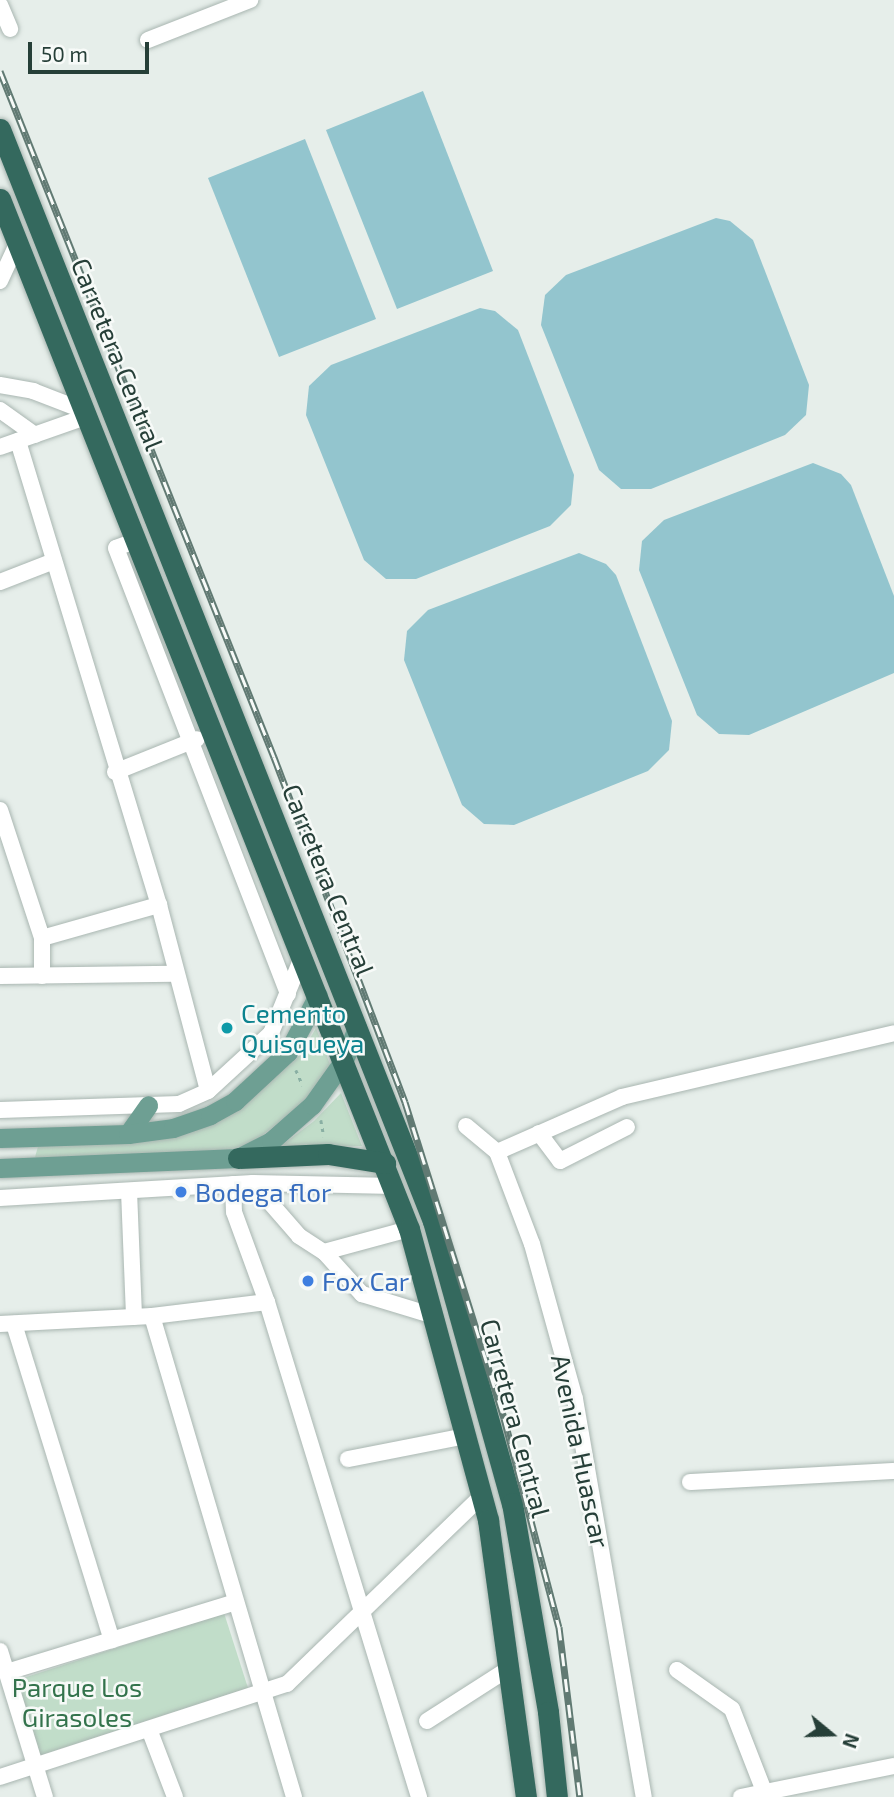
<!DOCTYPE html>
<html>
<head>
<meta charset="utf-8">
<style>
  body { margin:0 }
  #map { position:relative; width:894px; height:1797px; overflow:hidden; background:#e6eeea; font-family:"Exo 2",sans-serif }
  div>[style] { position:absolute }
  .green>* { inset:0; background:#c1ddc9 }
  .water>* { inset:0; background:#93c5ce }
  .path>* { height:2.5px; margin-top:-1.25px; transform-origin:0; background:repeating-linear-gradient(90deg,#89afa3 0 3.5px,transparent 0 8.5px) }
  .roads { filter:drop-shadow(0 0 2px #a9b6b1) drop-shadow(0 0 2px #a9b6b1) }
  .minor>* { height:16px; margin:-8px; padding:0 8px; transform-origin:8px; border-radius:8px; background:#fff }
  .major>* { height:19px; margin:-9.5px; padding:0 9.5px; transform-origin:9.5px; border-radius:9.5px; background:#6e9f93 }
  .highway>* { height:21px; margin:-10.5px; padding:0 10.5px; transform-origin:10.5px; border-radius:10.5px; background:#34695e }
  .rail>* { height:7px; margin-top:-3.5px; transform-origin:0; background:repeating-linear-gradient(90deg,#f7faf8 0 13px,#617a73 0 26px); box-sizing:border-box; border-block:2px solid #617a73 }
  .dots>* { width:19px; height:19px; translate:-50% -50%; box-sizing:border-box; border:4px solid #f7faf8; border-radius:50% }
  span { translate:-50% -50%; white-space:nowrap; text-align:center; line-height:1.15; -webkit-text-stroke:5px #f7faf8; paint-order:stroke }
  .street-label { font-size:26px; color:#263f38 }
  .culture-label { font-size:26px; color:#0d838f }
  .left { translate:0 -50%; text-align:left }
  .shop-label { font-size:26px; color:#366cbe }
  .park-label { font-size:26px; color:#33734c }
  .north { position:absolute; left:796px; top:1699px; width:70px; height:70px; -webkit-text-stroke:5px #f7faf8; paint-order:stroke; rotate:109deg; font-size:19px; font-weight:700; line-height:28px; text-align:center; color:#263f38 }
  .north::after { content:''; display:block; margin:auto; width:24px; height:32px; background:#263f38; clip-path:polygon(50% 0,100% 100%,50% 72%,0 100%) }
  .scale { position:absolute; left:28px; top:42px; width:121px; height:32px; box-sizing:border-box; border:4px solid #263f38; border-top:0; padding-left:9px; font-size:21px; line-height:24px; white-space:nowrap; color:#263f38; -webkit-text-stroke:5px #f7faf8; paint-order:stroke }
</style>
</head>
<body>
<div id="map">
  <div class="green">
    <div style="clip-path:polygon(316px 1028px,331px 1067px,320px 1089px,253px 1143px,228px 1151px,40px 1161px,35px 1157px,39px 1143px,166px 1137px,262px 1088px,301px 1054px)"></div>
    <div style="clip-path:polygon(341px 1093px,362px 1146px,278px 1148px,314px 1121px)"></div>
    <div style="clip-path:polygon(224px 1613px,248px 1688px,38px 1756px,14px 1681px)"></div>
  </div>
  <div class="water">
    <div style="clip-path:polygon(423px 91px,493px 271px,397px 309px,326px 130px)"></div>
    <div style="clip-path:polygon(305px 139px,376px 319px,279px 357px,208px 178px)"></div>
    <div style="clip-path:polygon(716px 218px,730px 221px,753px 240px,809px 385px,806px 415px,785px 435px,651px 489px,621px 489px,599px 470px,541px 325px,545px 295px,566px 275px)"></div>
    <div style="clip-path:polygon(480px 308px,495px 311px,518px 330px,574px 475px,571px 505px,550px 526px,416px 579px,386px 579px,364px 560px,306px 415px,309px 386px,331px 365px)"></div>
    <div style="clip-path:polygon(813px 463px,841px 474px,851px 485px,894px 596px,894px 673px,749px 735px,719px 734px,697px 715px,639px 570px,642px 541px,664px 520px)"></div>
    <div style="clip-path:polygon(579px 553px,606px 564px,616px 575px,672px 721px,669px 750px,648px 771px,514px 825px,484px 824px,462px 805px,404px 660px,407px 631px,428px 610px)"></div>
  </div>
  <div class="path">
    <div style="left:296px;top:1070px;width:17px;rotate:66deg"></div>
    <div style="left:321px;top:1120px;width:17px;rotate:80deg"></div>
  </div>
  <div class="roads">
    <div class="minor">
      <div style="left:0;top:5px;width:26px;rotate:67deg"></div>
      <div style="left:148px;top:40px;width:110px;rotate:-21.4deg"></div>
      <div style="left:0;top:281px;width:41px;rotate:-65.3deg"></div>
      <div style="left:0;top:385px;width:34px;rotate:10deg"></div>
      <div style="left:33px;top:391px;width:53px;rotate:21.2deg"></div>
      <div style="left:0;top:410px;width:43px;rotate:35.5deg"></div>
      <div style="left:18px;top:441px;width:485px;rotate:73.1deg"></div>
      <div style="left:159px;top:905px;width:192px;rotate:75.2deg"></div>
      <div style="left:0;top:447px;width:90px;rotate:-19.4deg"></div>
      <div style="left:135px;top:541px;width:20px;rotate:160deg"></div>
      <div style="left:116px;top:548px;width:478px;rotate:68.9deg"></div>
      <div style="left:0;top:582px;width:58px;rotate:-21.3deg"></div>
      <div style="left:115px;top:772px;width:88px;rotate:-21.9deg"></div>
      <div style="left:0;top:810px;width:135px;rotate:71.8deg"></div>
      <div style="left:42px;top:938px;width:38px;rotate:90deg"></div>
      <div style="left:42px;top:938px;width:122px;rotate:-15.8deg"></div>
      <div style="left:0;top:976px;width:174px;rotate:-0.7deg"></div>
      <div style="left:0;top:1110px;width:179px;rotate:-1.9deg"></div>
      <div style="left:179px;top:1104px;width:32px;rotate:-24deg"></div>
      <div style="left:208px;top:1091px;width:86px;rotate:-42.6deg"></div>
      <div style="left:271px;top:1033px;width:84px;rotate:-67.7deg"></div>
      <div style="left:466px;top:1126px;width:40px;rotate:40deg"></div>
      <div style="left:497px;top:1152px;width:98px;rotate:69.2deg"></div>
      <div style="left:532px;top:1244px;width:161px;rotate:74.5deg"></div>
      <div style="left:575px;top:1399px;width:404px;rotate:80.2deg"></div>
      <div style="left:539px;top:1133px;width:35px;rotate:53deg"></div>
      <div style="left:560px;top:1161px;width:75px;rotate:-26.9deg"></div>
      <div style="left:497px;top:1152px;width:137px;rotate:-23.7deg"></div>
      <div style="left:622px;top:1097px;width:279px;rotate:-13.2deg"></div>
      <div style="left:253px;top:1183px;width:70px;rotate:49deg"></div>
      <div style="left:299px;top:1236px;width:30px;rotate:33deg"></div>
      <div style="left:324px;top:1252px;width:57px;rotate:47.9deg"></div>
      <div style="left:362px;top:1294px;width:75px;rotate:17deg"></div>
      <div style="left:233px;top:1184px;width:28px;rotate:88deg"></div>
      <div style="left:234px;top:1212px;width:96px;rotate:69.9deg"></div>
      <div style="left:267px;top:1302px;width:518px;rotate:72.93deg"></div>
      <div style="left:129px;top:1191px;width:126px;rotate:87.7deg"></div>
      <div style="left:0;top:1198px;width:253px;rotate:-3.4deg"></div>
      <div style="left:253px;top:1183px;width:141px;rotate:1.2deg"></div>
      <div style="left:324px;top:1252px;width:88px;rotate:-15.1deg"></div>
      <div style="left:152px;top:1316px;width:502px;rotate:73.55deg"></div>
      <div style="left:0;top:1324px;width:152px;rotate:-3deg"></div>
      <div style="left:152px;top:1316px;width:116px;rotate:-6.9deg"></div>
      <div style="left:14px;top:1324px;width:331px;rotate:72.8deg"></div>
      <div style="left:348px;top:1459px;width:119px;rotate:-11.1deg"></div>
      <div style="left:690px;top:1482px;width:204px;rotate:-3.1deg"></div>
      <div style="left:0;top:1651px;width:153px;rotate:72.9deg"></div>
      <div style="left:677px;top:1670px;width:67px;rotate:35.3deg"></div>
      <div style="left:732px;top:1709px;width:88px;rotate:68.7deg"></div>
      <div style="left:7px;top:1672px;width:236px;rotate:-17deg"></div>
      <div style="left:427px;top:1721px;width:96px;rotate:-32.7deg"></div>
      <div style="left:149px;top:1729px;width:73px;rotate:69.1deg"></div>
      <div style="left:0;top:1777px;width:302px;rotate:-18deg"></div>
      <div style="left:287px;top:1684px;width:271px;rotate:-44deg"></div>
      <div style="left:741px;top:1797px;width:156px;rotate:-11.5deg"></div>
    </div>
    <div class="major">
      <div style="left:128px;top:1134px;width:35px;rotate:-55deg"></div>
      <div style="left:0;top:1138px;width:128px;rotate:-1.8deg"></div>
      <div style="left:128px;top:1134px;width:45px;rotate:-7.6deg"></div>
      <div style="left:173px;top:1128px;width:39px;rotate:-19deg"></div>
      <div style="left:210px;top:1115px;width:29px;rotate:-29deg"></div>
      <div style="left:235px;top:1101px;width:72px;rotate:-42.8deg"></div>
      <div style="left:288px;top:1052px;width:64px;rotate:-62.2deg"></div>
      <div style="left:0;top:1168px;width:238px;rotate:-2.4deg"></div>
      <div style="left:238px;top:1158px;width:37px;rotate:-27deg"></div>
      <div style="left:271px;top:1141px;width:55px;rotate:-41.3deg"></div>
      <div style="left:312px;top:1105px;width:55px;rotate:-54.6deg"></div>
      <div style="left:344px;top:1060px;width:35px;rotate:-68deg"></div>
    </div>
    <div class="highway">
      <div style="left:0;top:129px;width:1175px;rotate:68.37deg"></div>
      <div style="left:433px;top:1221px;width:293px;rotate:74.4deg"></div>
      <div style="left:512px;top:1503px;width:212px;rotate:80.2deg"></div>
      <div style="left:548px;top:1712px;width:85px;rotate:84deg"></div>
      <div style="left:0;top:199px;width:1108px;rotate:68.34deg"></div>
      <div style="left:409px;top:1229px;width:302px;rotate:74.8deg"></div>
      <div style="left:488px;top:1520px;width:280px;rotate:82.2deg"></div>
      <div style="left:238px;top:1158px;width:90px;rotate:-2.5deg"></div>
      <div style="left:328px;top:1154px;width:58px;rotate:9deg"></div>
    </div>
  </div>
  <div class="rail">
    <div style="left:0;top:71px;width:739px;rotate:68.23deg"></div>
    <div style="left:274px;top:757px;width:369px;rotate:69.2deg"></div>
    <div style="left:405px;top:1102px;width:331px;rotate:72.6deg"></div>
    <div style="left:504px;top:1418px;width:216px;rotate:75.3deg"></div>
    <div style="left:559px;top:1627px;width:171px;rotate:83deg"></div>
  </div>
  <div class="dots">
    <div style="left:227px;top:1028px;background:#0f9aa8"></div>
    <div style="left:181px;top:1192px;background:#3f7fe0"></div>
    <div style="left:308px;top:1281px;background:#3f7fe0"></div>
  </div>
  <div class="street-label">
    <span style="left:118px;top:354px;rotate:68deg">Carretera Central</span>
    <span style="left:329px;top:880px;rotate:68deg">Carretera Central</span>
    <span style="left:516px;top:1418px;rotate:75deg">Carretera Central</span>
    <span style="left:581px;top:1451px;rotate:78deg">Avenida Huascar</span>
  </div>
  <div class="culture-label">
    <span class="left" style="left:241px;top:1028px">Cemento<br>Quisqueya</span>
  </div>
  <div class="shop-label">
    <span class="left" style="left:195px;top:1192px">Bodega flor</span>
    <span class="left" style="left:322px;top:1281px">Fox Car</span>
  </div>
  <div class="park-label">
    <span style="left:77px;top:1702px">Parque Los<br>Girasoles</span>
  </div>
  <div class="north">N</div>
  <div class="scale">50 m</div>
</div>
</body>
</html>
